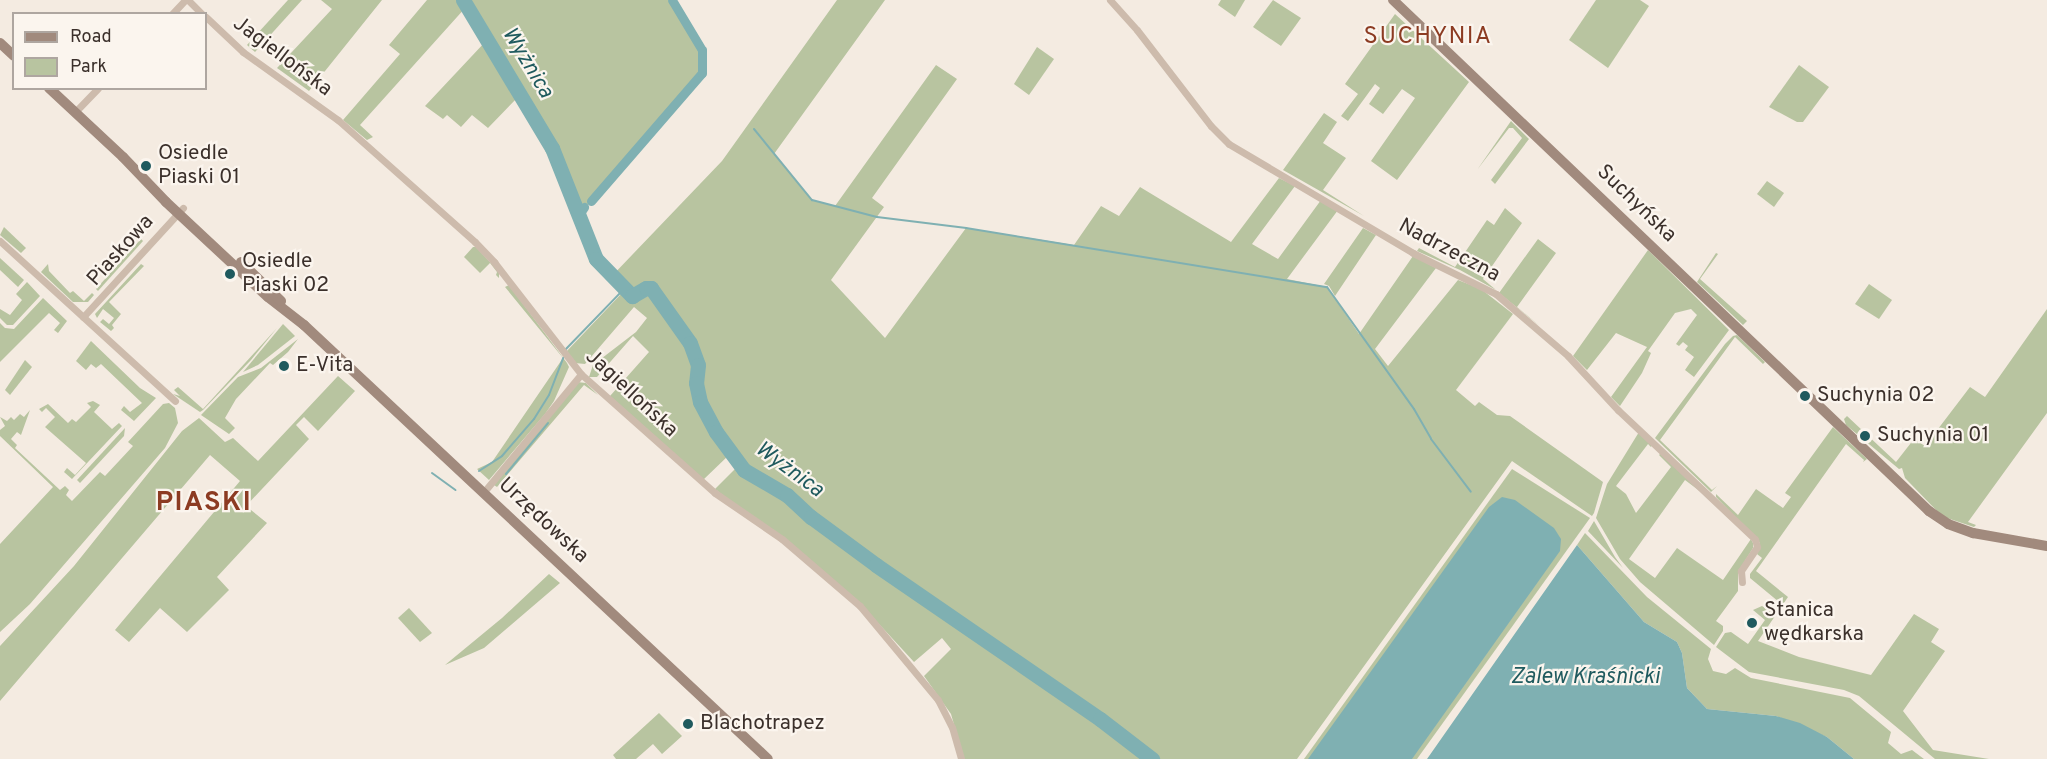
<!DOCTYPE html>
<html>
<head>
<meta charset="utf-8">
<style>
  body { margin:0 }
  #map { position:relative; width:2047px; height:759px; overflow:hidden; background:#f4ebe1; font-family:Overpass,sans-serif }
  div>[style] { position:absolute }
  .green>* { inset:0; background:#b8c4a0 }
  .water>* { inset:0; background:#7fb0b2 }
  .stream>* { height:2px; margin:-1px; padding:0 1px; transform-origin:1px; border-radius:1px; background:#7fb0b2 }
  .canal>* { height:9px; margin:-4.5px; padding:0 4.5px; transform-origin:4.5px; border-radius:4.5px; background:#7fb0b2 }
  .river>* { height:15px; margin:-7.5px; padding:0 7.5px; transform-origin:7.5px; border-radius:7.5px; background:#7fb0b2 }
  .street>* { height:7px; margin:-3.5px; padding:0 3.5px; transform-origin:3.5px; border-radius:3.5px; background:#cdbbac }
  .secondary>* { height:10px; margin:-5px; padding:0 5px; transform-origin:5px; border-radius:5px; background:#a18a7d }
  .dots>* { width:16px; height:16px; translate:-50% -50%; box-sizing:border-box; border:3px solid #fbf5ee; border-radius:50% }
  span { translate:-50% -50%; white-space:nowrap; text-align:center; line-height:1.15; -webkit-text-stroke:4.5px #fbf5ee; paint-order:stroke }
  .street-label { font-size:21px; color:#3b302b }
  .poi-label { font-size:21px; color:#3b302b }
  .left { translate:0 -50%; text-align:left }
  .water-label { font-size:22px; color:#1f5a5e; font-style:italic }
  .quarter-label { font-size:24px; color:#8c3b22; letter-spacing:1.5px }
  .district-label { font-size:27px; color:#8c3b22; font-weight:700; letter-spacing:1.5px }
  .legend { position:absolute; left:12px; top:12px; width:195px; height:78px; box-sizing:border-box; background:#fbf5ee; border:2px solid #aea6a0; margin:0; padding:8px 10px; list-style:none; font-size:18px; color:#3b302b }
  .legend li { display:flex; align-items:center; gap:12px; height:30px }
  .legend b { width:30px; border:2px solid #aea6a0 }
</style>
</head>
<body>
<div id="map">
  <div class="green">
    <div style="clip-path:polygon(288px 0,302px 0,255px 52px,247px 45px)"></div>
    <div style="clip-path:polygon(321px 0,382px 0,309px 91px,277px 68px,332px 9px)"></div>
    <div style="clip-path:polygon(427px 0,461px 0,466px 7px,360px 125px,373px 137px,367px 140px,343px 120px,400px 54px,389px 45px)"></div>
    <div style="clip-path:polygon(466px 0,672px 0,702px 50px,702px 73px,580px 214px,554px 144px)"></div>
    <div style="clip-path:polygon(837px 0,885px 0,774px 154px,812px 200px,835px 206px,936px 65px,957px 79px,872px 198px,884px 207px,831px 280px,885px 338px,966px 228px,1074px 245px,1101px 206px,1119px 216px,1140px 187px,1231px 242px,1279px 178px,1295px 186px,1252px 244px,1278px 259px,1321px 200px,1338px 210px,1287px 279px,1327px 287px,1359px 334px,1413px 256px,1436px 268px,1375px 349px,1388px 366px,1458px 280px,1481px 289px,1513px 314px,1456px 390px,1475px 406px,1479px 402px,1497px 415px,1510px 416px,1603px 482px,1594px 513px,1592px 516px,1512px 461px,1297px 759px,964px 759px,951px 714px,924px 676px,951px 649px,942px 638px,914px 662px,855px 598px,715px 489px,738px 466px,729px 455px,703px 480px,610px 396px,649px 352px,633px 336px,597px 377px,589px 377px,593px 365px,636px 332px,647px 318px,634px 307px,585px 364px,575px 363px,566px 352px,623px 292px,610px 278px,722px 161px)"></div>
    <div style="clip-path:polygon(1221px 0,1245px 0,1235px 17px,1218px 5px)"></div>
    <div style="clip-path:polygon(1273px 0,1301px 18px,1281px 46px,1253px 27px)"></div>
    <div style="clip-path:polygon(1596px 0,1640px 0,1649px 6px,1608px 68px,1569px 40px)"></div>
    <div style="clip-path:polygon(1395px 14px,1469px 82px,1397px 180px,1371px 161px,1415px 98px,1402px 89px,1383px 114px,1369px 104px,1380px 88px,1375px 84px,1348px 121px,1341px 116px,1358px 94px,1345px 84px)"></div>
    <div style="clip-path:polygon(486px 41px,518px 97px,488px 128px,472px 115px,461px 127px,447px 115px,443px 119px,425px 106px)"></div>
    <div style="clip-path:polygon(1037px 47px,1054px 59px,1029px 95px,1014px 84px)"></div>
    <div style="clip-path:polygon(1799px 65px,1829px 87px,1803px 122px,1797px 122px,1769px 107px)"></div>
    <div style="clip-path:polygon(1324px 113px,1337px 122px,1323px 143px,1346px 158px,1323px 190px,1364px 216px,1283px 170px)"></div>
    <div style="clip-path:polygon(1511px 121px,1529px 139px,1495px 184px,1491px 180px,1522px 138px,1513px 128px,1509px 128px,1477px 170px)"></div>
    <div style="clip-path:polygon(1767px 181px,1784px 193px,1774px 207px,1757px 194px)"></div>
    <div style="clip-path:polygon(1505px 208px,1522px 223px,1483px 279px,1496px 290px,1460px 270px,1417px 251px,1419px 248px,1455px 267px,1487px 220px,1494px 225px)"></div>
    <div style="clip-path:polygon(4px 227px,26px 248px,21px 253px,0 235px)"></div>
    <div style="clip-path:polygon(1363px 228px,1376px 235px,1335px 296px,1329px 286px,1324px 284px)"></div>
    <div style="clip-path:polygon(141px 239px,143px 241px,98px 291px,96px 289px)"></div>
    <div style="clip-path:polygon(1538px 239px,1556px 253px,1517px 307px,1541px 327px,1499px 293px)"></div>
    <div style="clip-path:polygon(473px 247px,476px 247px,499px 272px,499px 278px,496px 275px,497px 272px,490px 263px,480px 273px,464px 257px)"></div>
    <div style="clip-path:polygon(1648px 250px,1729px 330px,1694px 377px,1685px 370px,1694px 357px,1685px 350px,1688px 346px,1683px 342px,1679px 346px,1676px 344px,1697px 315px,1691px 309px,1675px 313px,1648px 351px,1651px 353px,1642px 373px,1620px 406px,1611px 397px,1647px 347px,1616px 333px,1587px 370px,1573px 356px)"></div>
    <div style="clip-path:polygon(1716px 253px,1718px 254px,1700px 279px,1747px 321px,1743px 325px,1697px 282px)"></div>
    <div style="clip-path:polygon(0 258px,24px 280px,18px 287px,0 270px)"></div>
    <div style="clip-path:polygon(48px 264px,49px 271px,70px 293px,73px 291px,84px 301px,92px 293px,94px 295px,88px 302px,73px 302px,41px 272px)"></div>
    <div style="clip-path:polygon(141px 264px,144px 266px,109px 302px,121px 314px,112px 325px,114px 328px,111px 331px,100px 322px,103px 319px,109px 324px,114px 318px,103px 309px,97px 318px,95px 314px)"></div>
    <div style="clip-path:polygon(27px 282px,40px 296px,13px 325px,7px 325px,0 318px,0 309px,10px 315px,22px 300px,16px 294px)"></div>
    <div style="clip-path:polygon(1869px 284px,1892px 300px,1879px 319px,1855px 304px)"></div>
    <div style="clip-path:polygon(509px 285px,567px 363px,569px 367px,554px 401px,545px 414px,489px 480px,477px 469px,492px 462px,563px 358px,505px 287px)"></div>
    <div style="clip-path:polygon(43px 298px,67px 321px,58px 333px,54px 330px,60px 323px,49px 313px,0 362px,0 323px,5px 328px,14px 329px)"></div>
    <div style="clip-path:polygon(2047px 309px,2047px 413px,1968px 522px,1976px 525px,1974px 527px,1947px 518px,1937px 511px,1905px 478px,1902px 468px,1899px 469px,1846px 425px,1844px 419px,1847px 416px,1896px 462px,1914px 439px,1925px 446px,1970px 387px,1985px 397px)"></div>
    <div style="clip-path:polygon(283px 324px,295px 336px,258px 365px,243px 372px)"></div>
    <div style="clip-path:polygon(277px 328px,251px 360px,203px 410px,200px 412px,173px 394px,180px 396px,174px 390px,178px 387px,203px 409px)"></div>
    <div style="clip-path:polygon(1737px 335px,1765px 362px,1763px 364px,1735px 337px,1660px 440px,1712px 490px,1717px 486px,1711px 492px,1655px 438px,1725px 344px,1733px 336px)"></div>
    <div style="clip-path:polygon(298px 339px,288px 352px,273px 365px,270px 363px,236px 399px,225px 418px,235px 428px,229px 434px,201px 415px,238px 377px,261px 368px)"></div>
    <div style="clip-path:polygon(91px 341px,140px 388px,156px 398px,134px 421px,121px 410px,124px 406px,130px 412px,142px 403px,101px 364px,96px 368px,91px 364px,86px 370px,76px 361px)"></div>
    <div style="clip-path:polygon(25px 360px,32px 367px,10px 395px,5px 390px)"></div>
    <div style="clip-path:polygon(338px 376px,355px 391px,318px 431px,304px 417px,296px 425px,309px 439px,246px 506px,267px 523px,217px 577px,229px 590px,187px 632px,160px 608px,129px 642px,115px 630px,240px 481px,210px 455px,0 701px,0 646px,74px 566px,182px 431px,199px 418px,225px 442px,233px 438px,258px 461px)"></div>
    <div style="clip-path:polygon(577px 382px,586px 383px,598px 395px,584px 385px,497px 487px,494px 485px)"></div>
    <div style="clip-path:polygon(93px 401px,100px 405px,94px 412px,112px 429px,119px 423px,122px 426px,72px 479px,64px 472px,67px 468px,75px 475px,86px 463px,45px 427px,55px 417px,46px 408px,42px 412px,39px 409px,48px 404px,68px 423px,72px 419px,76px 422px,91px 407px,87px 403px)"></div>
    <div style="clip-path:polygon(169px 403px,175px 408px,178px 423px,165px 448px,30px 604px,0 632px,0 544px,53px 487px,0 436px,0 430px,5px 426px,0 417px,7px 421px,11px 417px,14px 420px,20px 414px,24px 417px,30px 410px,21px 435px,17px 432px,11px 439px,17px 445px,15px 448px,60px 490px,65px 486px,69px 490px,66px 495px,72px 501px,100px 472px,105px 476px,133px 446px,128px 442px,163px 404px)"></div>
    <div style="clip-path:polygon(1833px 427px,1867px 459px,1863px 462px,1864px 460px,1846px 444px,1756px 571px,1788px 597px,1758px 641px,1799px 657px,1871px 675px,1914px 614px,1939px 629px,1931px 642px,1945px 651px,1903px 711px,1933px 750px,1989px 759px,1935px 759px,1859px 696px,1844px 690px,1749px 672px,1716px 647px,1725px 633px,1731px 632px,1748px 644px,1765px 620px,1753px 610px,1762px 606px,1771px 612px,1779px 602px,1750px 578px,1750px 574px,1762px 558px,1757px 554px,1760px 543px,1716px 497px,1716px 494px,1738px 515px,1756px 489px,1783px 508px,1791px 497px,1785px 493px)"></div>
    <div style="clip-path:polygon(125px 428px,124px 436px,80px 483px,77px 480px)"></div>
    <div style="clip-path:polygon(1639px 432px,1652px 445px,1651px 447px,1648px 444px,1616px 486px,1626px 494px,1636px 513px,1671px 467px,1659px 455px,1661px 453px,1705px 495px,1685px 480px,1629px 559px,1655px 578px,1677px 548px,1723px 580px,1751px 539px,1753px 543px,1753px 548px,1738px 572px,1738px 591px,1716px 621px,1723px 626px,1723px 631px,1714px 645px,1640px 582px,1620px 559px,1596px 518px,1607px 484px)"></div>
    <div style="clip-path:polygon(1512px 469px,1590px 518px,1417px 759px,1304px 759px)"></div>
    <div style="clip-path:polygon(1594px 521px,1615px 557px,1623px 568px,1588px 531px)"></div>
    <div style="clip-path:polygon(1585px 533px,1647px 597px,1711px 649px,1708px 659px,1713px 671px,1726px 674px,1735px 668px,1751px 678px,1850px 698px,1891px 732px,1888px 743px,1901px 754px,1912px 750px,1924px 759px,1854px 759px,1827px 737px,1776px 716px,1707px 709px,1687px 688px,1682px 653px,1677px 642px,1644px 622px,1577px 545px)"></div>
    <div style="clip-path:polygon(549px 574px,560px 583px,484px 648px,445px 665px,502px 618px)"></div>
    <div style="clip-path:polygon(409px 608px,432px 633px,420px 642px,398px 618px)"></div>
    <div style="clip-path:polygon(659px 713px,682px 736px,662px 754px,653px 744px,636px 759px,616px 759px,613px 755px)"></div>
  </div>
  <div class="water">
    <div style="clip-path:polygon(1502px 497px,1515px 500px,1554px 528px,1561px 539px,1560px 551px,1412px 759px,1308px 759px,1489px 507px)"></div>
    <div style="clip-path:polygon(1577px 545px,1644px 622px,1677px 642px,1682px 653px,1687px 688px,1707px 709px,1776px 716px,1800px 723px,1827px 737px,1854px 759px,1427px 759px)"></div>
  </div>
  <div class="stream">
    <div style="left:754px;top:129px;width:92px;rotate:50.8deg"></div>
    <div style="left:812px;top:200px;width:67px;rotate:14.7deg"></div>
    <div style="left:877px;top:217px;width:90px;rotate:7deg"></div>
    <div style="left:966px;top:228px;width:366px;rotate:9.3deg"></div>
    <div style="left:1327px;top:287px;width:150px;rotate:54.5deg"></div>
    <div style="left:1414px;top:409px;width:34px;rotate:60deg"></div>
    <div style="left:1431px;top:439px;width:66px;rotate:53deg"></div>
    <div style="left:565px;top:350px;width:85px;rotate:-46deg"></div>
    <div style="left:479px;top:471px;width:27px;rotate:-33deg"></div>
    <div style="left:502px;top:456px;width:49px;rotate:-49.1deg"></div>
    <div style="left:534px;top:419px;width:28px;rotate:-58deg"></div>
    <div style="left:549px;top:395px;width:40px;rotate:-69deg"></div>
    <div style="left:432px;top:473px;width:29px;rotate:36deg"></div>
    <div style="left:506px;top:474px;width:66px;rotate:-50.5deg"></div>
  </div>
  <div class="canal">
    <div style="left:591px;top:201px;width:169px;rotate:-49.1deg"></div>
    <div style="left:702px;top:73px;width:23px;rotate:-90deg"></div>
    <div style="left:702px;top:50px;width:58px;rotate:-121deg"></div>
    <div style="left:578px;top:216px;width:11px;rotate:-56deg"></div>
  </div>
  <div class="river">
    <div style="left:463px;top:0;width:173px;rotate:59deg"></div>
    <div style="left:552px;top:148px;width:119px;rotate:68.4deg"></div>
    <div style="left:596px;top:259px;width:52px;rotate:45.8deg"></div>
    <div style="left:632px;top:296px;width:16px;rotate:-30deg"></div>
    <div style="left:646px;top:288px;width:5px"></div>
    <div style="left:651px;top:288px;width:67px;rotate:54.7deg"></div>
    <div style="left:690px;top:343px;width:23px;rotate:70deg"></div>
    <div style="left:698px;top:365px;width:18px;rotate:96deg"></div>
    <div style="left:696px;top:383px;width:19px;rotate:78deg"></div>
    <div style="left:700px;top:402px;width:34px;rotate:62deg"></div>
    <div style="left:716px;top:432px;width:47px;rotate:53.6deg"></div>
    <div style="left:744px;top:470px;width:50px;rotate:30.2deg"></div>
    <div style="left:787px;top:495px;width:33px;rotate:43deg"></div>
    <div style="left:811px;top:517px;width:81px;rotate:36.4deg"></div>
    <div style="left:876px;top:565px;width:272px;rotate:34.5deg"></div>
    <div style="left:1100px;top:719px;width:66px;rotate:37.6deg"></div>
  </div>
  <div class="street">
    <div style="left:188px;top:0;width:20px;rotate:45deg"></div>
    <div style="left:1110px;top:0;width:40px;rotate:48deg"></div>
    <div style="left:1137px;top:30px;width:121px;rotate:52.4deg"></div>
    <div style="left:1211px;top:126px;width:25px;rotate:45deg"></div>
    <div style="left:1229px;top:144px;width:214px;rotate:30.6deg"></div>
    <div style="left:1413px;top:253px;width:93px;rotate:26.3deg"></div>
    <div style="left:1496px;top:294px;width:95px;rotate:40.7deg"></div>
    <div style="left:1568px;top:356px;width:74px;rotate:47.2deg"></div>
    <div style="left:1618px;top:410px;width:188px;rotate:43.3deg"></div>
    <div style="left:1755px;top:539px;width:8px;rotate:76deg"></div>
    <div style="left:1757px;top:547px;width:29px;rotate:124deg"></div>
    <div style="left:1741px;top:571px;width:11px;rotate:85deg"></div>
    <div style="left:172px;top:14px;width:19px;rotate:-47deg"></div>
    <div style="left:206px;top:17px;width:51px;rotate:43.4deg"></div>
    <div style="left:243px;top:52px;width:117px;rotate:35.6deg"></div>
    <div style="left:338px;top:120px;width:183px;rotate:41.7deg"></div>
    <div style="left:475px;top:242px;width:28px;rotate:46deg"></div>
    <div style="left:494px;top:262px;width:142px;rotate:52.2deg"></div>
    <div style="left:581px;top:374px;width:179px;rotate:41.6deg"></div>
    <div style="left:715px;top:493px;width:81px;rotate:34.5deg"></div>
    <div style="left:782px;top:539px;width:103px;rotate:40.7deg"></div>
    <div style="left:860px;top:606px;width:122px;rotate:50.3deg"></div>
    <div style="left:938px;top:700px;width:30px;rotate:63deg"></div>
    <div style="left:952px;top:727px;width:33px;rotate:74deg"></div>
    <div style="left:75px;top:112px;width:33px;rotate:-46deg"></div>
    <div style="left:0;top:241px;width:237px;rotate:42.4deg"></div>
    <div style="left:83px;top:317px;width:148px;rotate:-47.5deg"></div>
    <div style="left:483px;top:493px;width:154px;rotate:-50.5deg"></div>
  </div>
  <div class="secondary">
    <div style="left:1393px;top:0;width:741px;rotate:43.63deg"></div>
    <div style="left:1929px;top:511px;width:23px;rotate:34deg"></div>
    <div style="left:1948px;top:524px;width:27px;rotate:20deg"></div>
    <div style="left:1973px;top:533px;width:75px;rotate:10deg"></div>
    <div style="left:0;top:43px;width:19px;rotate:43deg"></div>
    <div style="left:49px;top:88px;width:101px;rotate:43deg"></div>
    <div style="left:123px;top:157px;width:62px;rotate:46.3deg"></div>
    <div style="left:166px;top:202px;width:139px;rotate:43deg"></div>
    <div style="left:268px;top:297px;width:46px;rotate:37.9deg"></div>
    <div style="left:304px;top:325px;width:635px;rotate:43.09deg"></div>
    <div style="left:241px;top:262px;width:56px;rotate:44.3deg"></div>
  </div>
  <div class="dots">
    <div style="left:146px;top:166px;background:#1f5a5e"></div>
    <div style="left:230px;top:274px;background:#1f5a5e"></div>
    <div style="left:284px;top:366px;background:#1f5a5e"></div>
    <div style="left:1805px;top:396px;background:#1f5a5e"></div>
    <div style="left:1865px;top:436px;background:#1f5a5e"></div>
    <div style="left:1752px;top:623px;background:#1f5a5e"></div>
    <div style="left:688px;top:724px;background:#1f5a5e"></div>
  </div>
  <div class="street-label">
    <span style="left:282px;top:57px;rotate:37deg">Jagiellońska</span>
    <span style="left:1636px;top:204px;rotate:44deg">Suchyńska</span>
    <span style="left:121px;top:251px;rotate:-48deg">Piaskowa</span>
    <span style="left:1449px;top:251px;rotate:28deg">Nadrzeczna</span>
    <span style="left:631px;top:394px;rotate:43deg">Jagiellońska</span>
    <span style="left:543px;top:521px;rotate:43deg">Urzędowska</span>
  </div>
  <div class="poi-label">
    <span class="left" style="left:158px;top:166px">Osiedle<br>Piaski 01</span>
    <span class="left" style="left:242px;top:274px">Osiedle<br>Piaski 02</span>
    <span class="left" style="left:296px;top:366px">E-Vita</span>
    <span class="left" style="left:1817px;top:396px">Suchynia 02</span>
    <span class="left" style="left:1877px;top:436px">Suchynia 01</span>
    <span class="left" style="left:1764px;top:623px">Stanica<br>wędkarska</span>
    <span class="left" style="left:700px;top:724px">Blachotrapez</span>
  </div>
  <div class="water-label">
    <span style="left:527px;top:63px;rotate:59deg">Wyżnica</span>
    <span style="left:789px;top:470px;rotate:36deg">Wyżnica</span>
    <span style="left:1585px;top:678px">Zalew Kraśnicki</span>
  </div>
  <div class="quarter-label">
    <span style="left:1428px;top:38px">SUCHYNIA</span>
  </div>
  <div class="district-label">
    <span style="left:204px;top:504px">PIASKI</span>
  </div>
  <ul class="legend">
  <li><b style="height:8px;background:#a18a7d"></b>Road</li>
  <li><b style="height:16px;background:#b8c4a0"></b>Park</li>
  </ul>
</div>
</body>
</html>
